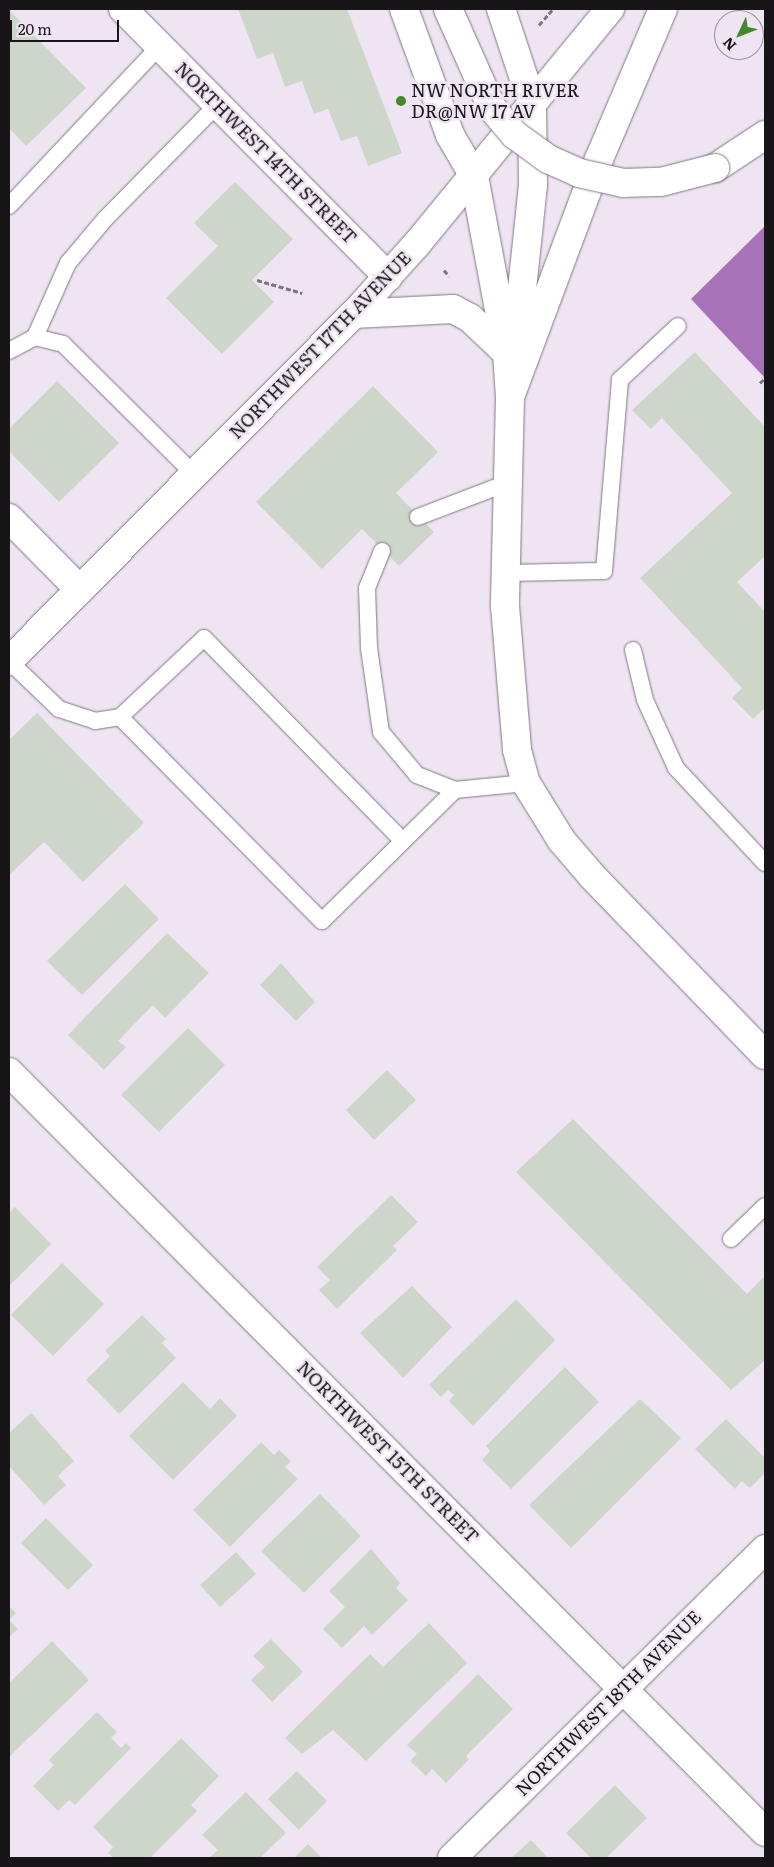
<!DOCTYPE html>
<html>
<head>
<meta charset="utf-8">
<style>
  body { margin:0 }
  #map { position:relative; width:774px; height:1867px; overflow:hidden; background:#efe5f2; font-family:Literata,serif }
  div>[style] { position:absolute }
  .water>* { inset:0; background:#a872b9 }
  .building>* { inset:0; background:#cdd6c9 }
  .path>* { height:3px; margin-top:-1.5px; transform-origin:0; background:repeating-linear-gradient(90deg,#7b757d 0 5px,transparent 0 7.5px) }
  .roads { filter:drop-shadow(0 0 1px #817884) drop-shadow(0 0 1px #817884) }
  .service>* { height:16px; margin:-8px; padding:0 8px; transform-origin:8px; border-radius:8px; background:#fff }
  .minor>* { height:28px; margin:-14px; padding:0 14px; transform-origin:14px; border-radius:14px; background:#fff }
  .tertiary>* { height:28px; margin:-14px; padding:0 14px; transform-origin:14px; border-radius:14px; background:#fff }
  .secondary>* { height:28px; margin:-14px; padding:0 14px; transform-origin:14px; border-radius:14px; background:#fff }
  .bridges { filter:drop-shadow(0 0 1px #817884) drop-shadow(0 0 1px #817884) }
  .secondary-bridge>* { height:28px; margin:-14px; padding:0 14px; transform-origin:14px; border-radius:14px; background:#fff }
  .dots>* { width:14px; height:14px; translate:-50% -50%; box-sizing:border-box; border:2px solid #efe5f2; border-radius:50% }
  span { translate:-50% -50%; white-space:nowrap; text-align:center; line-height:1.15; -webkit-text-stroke:5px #efe5f2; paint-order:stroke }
  .poi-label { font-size:18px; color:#181519 }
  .left { translate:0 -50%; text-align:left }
  .street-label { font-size:18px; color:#181519 }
  .frame { position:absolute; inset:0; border:10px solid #181519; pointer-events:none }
  .north { position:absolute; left:714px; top:10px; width:50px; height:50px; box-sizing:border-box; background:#efe5f2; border:1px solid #99929b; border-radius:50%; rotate:227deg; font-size:14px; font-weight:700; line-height:20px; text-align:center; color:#181519 }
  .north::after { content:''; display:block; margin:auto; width:18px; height:22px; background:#468729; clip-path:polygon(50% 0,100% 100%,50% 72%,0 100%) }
  .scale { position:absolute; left:10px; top:20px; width:109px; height:22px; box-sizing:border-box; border:2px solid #181519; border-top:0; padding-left:6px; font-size:15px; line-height:18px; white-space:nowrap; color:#181519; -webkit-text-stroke:4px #efe5f2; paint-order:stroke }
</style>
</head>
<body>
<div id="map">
  <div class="water">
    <div style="clip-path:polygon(765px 226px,765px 378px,691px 299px)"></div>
  </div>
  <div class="building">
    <div style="clip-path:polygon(238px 9px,347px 9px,402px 153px,368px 166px,357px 136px,341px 141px,328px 109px,314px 114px,302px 81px,285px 87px,273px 53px,257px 59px)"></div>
    <div style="clip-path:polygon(9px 10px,86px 88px,26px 146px,9px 128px)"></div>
    <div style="clip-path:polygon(235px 182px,293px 239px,252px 280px,274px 302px,222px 354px,166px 298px,218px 246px,194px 223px)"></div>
    <div style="clip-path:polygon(695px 352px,765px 427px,765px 556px,737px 582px,765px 612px,765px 708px,753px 719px,732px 698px,742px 688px,640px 578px,732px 493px,662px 418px,651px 429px,632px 410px)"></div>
    <div style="clip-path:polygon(57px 381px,119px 443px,59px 502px,9px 451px,9px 429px)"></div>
    <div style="clip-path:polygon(373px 386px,438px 452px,396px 493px,434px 532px,399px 566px,362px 529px,322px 569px,256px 502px)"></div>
    <div style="clip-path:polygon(37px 713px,144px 823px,83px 882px,44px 842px,9px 875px,9px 740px)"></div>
    <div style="clip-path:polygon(125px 884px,159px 919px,82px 995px,47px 961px)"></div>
    <div style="clip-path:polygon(167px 933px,209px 973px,165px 1018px,153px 1005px,118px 1041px,126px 1047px,104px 1070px,68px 1035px)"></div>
    <div style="clip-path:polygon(281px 963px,315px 1002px,296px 1021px,260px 985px)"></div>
    <div style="clip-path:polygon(188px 1028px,225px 1065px,159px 1132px,121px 1095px)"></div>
    <div style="clip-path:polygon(387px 1070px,416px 1100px,374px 1140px,346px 1110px)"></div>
    <div style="clip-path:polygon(573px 1119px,747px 1294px,765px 1276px,765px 1360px,731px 1390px,516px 1172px)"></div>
    <div style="clip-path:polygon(391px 1195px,418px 1222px,393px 1246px,397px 1250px,337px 1309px,319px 1290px,330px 1280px,317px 1267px)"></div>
    <div style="clip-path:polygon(15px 1207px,51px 1244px,9px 1286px,9px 1213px)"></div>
    <div style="clip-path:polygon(62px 1263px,104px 1304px,53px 1356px,11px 1315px)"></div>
    <div style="clip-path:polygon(412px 1286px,452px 1327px,403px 1378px,360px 1333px)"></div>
    <div style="clip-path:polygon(516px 1299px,555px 1340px,473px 1426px,449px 1401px,454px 1395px,448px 1390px,441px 1397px,429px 1385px)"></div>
    <div style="clip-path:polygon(142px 1315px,166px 1339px,162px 1343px,176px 1358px,119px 1414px,86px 1380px,110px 1356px,105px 1351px)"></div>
    <div style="clip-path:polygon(565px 1367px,599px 1402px,511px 1489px,482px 1460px,490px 1451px,486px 1446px)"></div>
    <div style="clip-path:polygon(183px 1382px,210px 1409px,220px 1398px,237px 1416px,173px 1480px,129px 1436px)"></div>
    <div style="clip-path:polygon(640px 1399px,681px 1438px,571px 1548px,529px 1505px)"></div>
    <div style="clip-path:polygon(31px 1413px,74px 1461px,58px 1476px,66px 1485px,44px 1505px,9px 1466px,9px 1433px)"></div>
    <div style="clip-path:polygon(726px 1419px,765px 1458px,765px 1473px,750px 1488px,742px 1481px,735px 1489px,695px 1449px)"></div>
    <div style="clip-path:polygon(261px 1442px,274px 1455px,279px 1450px,291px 1461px,285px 1467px,298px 1479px,230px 1547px,193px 1510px)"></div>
    <div style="clip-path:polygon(320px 1494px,361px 1536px,304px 1593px,261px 1551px)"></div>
    <div style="clip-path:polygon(46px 1518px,93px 1565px,68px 1590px,21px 1543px)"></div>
    <div style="clip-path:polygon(371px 1549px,400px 1583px,396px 1588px,408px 1600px,372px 1635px,364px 1626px,342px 1648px,323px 1629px,345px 1607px,329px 1591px)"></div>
    <div style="clip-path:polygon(236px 1552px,256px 1574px,220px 1607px,200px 1585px)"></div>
    <div style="clip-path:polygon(9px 1606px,16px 1613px,9px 1620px,18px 1629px,9px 1637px)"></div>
    <div style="clip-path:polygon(429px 1623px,467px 1663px,366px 1761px,333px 1730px,302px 1754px,285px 1738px,370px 1654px,383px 1667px)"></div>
    <div style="clip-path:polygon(271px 1639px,303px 1672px,272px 1702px,251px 1680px,265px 1667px,253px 1656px)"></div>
    <div style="clip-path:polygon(52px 1641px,89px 1680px,9px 1757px,9px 1683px)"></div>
    <div style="clip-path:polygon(478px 1674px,513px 1709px,466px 1756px,469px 1759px,446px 1783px,432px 1769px,426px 1776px,410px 1761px,417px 1754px,407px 1745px)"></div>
    <div style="clip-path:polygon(97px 1712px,117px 1732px,111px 1738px,121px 1748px,126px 1743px,131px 1748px,75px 1805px,69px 1800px,58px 1811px,33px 1786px,54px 1765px,49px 1760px)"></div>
    <div style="clip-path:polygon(181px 1738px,219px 1776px,191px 1805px,197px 1811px,150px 1858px,113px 1858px,108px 1853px,113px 1847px,93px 1827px)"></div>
    <div style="clip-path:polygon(297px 1771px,327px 1801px,299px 1830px,268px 1799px)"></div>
    <div style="clip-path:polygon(615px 1785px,647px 1818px,606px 1858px,591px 1858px,566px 1833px)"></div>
    <div style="clip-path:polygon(246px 1792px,286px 1833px,260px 1858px,209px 1858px,218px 1850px,202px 1835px)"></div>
    <div style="clip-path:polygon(531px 1840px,548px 1858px,511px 1858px)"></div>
    <div style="clip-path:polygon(308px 1844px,322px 1858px,294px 1858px)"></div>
  </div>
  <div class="path">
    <div style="left:539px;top:25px;width:21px;rotate:-49deg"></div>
    <div style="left:444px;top:270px;width:8px;rotate:50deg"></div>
    <div style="left:257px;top:280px;width:47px;rotate:16.1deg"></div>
    <div style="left:760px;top:383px;width:7px;rotate:-45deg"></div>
  </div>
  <div class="roads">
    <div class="service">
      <div style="left:9px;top:206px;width:220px;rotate:-46.7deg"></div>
      <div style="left:35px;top:337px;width:81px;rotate:-66deg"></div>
      <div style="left:68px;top:263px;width:57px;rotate:-49.9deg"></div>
      <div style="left:105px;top:219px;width:161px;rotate:-45.5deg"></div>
      <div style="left:9px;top:351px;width:30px;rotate:-28deg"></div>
      <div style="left:35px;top:337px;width:29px;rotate:14deg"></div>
      <div style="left:63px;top:344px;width:185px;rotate:44.8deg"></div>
      <div style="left:418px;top:517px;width:95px;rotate:-20.9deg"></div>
      <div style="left:382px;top:551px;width:40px;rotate:112deg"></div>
      <div style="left:367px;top:588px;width:60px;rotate:88.1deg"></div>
      <div style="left:369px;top:648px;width:85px;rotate:81.9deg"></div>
      <div style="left:381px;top:732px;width:56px;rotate:50.1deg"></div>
      <div style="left:417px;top:775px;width:41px;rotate:21.5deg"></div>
      <div style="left:455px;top:790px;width:71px;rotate:-5.6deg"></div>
      <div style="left:505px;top:573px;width:99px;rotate:-1.2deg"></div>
      <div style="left:604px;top:571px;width:192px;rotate:-85.2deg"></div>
      <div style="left:620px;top:380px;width:79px;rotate:-43deg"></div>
      <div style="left:633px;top:650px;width:51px;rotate:76.5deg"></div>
      <div style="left:645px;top:700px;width:75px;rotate:65.5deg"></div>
      <div style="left:676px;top:768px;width:130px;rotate:46.9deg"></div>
      <div style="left:9px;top:661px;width:69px;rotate:43.8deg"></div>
      <div style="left:59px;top:709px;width:38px;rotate:18deg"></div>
      <div style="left:95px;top:721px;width:25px;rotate:-9deg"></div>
      <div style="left:120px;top:717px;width:115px;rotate:-43.2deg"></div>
      <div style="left:204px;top:638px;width:284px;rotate:45.6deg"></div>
      <div style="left:120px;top:717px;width:287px;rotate:45.3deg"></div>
      <div style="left:322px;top:921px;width:187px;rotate:-44.6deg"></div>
      <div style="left:731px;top:1239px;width:47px;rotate:-44.1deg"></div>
    </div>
    <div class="minor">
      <div style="left:123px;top:9px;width:377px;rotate:45.3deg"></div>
      <div style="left:9px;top:518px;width:101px;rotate:45.4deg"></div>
      <div style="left:9px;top:1072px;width:1072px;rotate:45.15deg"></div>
      <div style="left:452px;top:1858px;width:440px;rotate:-44.6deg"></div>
    </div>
    <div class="tertiary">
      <div style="left:474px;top:176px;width:180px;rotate:79.4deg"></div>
      <div style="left:507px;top:353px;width:44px;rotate:86.1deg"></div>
      <div style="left:510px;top:397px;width:209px;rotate:91.4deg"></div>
      <div style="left:505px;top:606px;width:144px;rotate:85.2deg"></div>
      <div style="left:517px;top:750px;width:34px;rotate:75deg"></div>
      <div style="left:526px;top:783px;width:68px;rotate:58.2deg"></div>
      <div style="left:562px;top:841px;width:46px;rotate:49.4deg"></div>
      <div style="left:592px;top:876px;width:249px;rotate:46deg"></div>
      <div style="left:515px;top:356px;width:172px;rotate:-84deg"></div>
      <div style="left:533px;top:185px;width:82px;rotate:-90.7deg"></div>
    </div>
    <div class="secondary">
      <div style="left:404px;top:9px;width:134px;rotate:69.9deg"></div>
      <div style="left:450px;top:135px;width:48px;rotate:59.7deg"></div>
      <div style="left:501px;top:9px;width:99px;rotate:71.7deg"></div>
      <div style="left:715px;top:168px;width:60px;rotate:-33.4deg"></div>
      <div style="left:354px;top:314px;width:99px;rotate:-2.9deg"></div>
      <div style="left:453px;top:309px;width:19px;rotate:28deg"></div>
      <div style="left:470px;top:318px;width:51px;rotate:43.4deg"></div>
      <div style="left:510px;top:397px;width:254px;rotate:-69.5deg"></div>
      <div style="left:599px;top:159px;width:163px;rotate:-66.9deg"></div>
      <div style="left:9px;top:661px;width:489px;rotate:-45.2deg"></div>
      <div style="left:354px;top:314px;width:93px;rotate:-48.1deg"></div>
      <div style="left:416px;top:245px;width:306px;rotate:-50.6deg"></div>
    </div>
  </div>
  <div class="bridges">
    <div class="secondary-bridge">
      <div style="left:448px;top:9px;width:108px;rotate:66deg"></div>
      <div style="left:492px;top:108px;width:35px;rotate:50deg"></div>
      <div style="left:515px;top:135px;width:41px;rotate:36deg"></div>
      <div style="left:548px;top:159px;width:34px;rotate:24deg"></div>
      <div style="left:579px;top:173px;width:45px;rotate:12.8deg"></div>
      <div style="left:623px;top:183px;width:38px;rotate:-2deg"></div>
      <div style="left:661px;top:182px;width:56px;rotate:-14.5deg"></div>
    </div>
  </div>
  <div class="dots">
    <div style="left:401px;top:101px;background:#468729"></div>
  </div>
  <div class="poi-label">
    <span class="left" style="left:411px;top:101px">NW NORTH RIVER<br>DR@NW 17 AV</span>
  </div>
  <div class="street-label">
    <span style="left:266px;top:153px;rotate:45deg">NORTHWEST 14TH STREET</span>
    <span style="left:320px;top:345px;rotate:-46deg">NORTHWEST 17TH AVENUE</span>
    <span style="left:388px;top:1452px;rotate:45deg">NORTHWEST 15TH STREET</span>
    <span style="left:608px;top:1703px;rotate:-45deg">NORTHWEST 18TH AVENUE</span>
  </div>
  <div class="frame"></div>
  <div class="north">N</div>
  <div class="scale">20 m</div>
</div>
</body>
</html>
